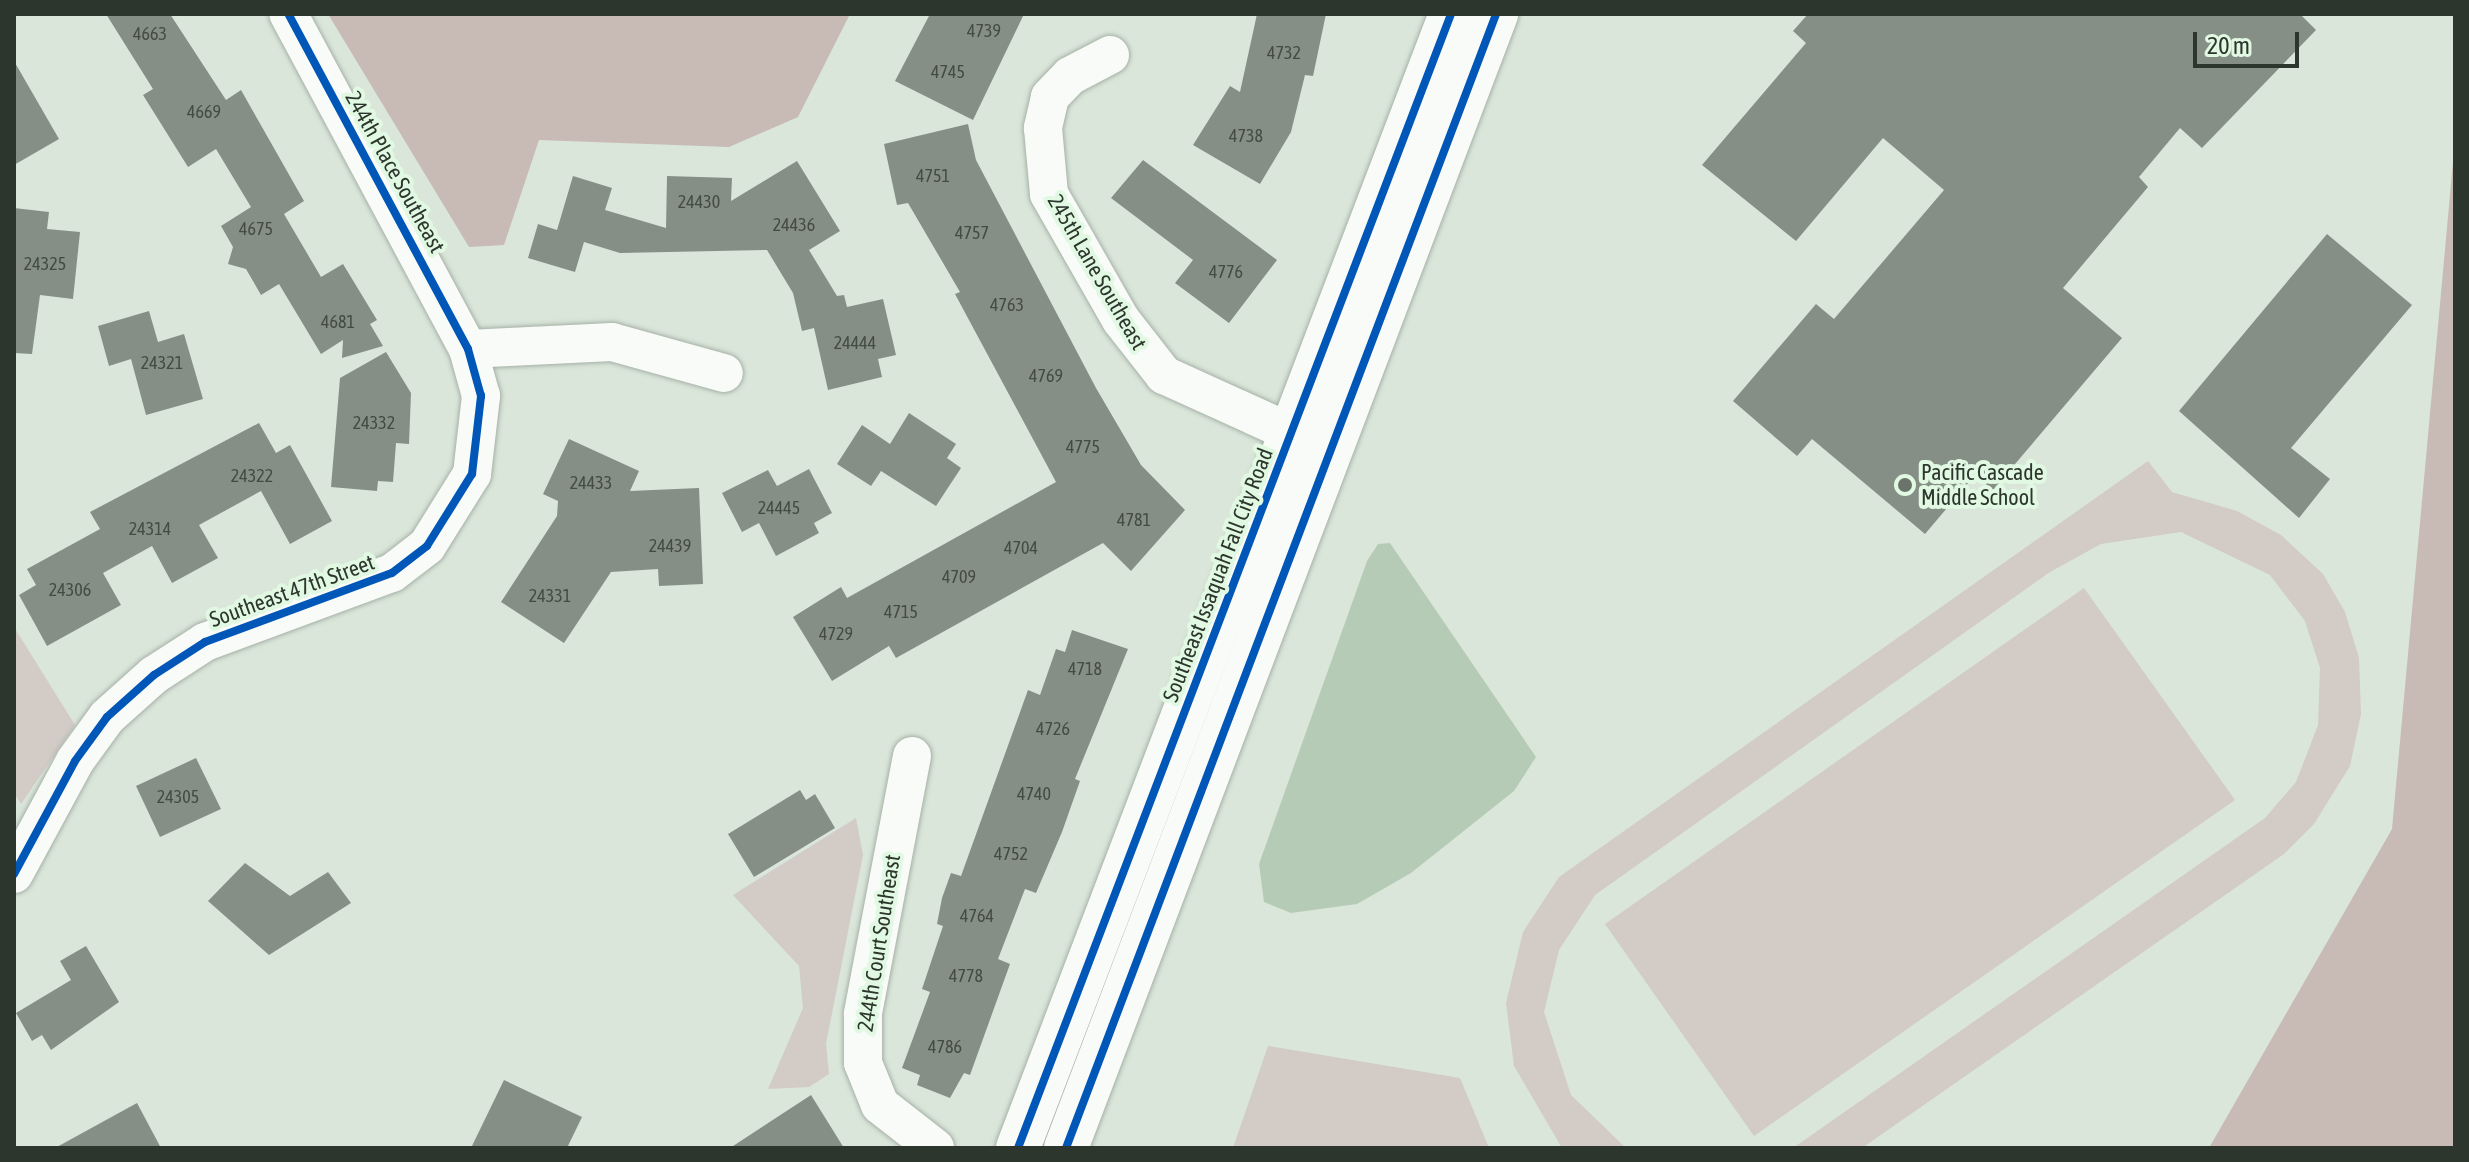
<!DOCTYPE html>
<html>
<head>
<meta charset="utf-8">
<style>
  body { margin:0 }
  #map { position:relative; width:2469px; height:1162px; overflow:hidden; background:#dae6da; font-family:"Asap Condensed",sans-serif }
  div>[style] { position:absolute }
  .green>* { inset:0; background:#d2cbc6 }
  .forest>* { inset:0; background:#c8bab5 }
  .water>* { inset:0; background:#b6cbb6 }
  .building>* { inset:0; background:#868f86 }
  .roads { filter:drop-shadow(0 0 2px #a7b1a7) drop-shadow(0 0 2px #a7b1a7) }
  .minor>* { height:38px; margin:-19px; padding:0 19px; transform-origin:19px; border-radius:19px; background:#f9fbf9 }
  .tertiary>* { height:44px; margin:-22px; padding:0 22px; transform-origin:22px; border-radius:22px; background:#f9fbf9 }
  .cycleway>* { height:8px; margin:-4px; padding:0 4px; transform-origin:4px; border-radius:4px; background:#0057b8 }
  .dots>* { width:22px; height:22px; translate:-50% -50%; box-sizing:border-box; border:4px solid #e1f9e3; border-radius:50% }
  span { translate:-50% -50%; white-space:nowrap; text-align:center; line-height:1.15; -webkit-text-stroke:8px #e1f9e3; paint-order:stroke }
  .number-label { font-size:18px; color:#434c43 }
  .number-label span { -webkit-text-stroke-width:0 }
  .street-label { font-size:22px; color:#2d362d }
  .poi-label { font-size:22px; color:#2d362d }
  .left { translate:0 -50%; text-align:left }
  .frame { position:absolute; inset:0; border:16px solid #2d362d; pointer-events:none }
  .scale { position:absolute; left:2193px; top:32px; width:106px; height:36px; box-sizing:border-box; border:4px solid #2d362d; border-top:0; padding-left:10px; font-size:24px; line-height:28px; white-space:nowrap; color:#2d362d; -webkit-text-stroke:6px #e1f9e3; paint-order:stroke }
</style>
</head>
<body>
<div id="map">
  <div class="green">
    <div style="clip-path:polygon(2148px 461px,2172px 492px,2237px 511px,2281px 535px,2323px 574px,2345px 612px,2359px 658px,2361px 714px,2350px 766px,2314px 824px,2284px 854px,1862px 1148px,1793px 1148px,2265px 818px,2296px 782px,2318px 725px,2320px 668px,2305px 621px,2270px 575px,2181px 532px,2101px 544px,2050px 572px,1595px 895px,1559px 950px,1544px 1012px,1571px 1095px,1626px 1148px,1562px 1148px,1514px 1066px,1506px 1003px,1523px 932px,1559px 877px)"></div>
    <div style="clip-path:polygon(2084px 588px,2235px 800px,1754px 1136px,1605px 924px)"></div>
    <div style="clip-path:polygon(14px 627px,75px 725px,21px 804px,14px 793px)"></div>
    <div style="clip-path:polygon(856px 818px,863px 855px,826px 1044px,829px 1074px,809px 1087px,768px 1089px,803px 1008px,799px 966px,733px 895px)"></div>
    <div style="clip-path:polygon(1268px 1046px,1460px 1078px,1489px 1148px,1233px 1148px)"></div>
  </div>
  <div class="forest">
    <div style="clip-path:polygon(328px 14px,850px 14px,798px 117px,729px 147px,539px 140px,504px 245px,469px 247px)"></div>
    <div style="clip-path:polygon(2455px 140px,2455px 1148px,2209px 1148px,2392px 829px)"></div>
  </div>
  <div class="water">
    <div style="clip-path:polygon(1390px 543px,1536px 757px,1514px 791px,1411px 873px,1357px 904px,1291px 913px,1264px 902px,1259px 864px,1367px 561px,1378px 544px)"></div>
  </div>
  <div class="building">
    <div style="clip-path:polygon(106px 14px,170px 14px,226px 100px,241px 90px,304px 201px,284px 214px,321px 277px,343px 264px,377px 320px,370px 324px,383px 346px,342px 358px,343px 340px,321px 354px,279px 284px,261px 295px,246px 269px,228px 264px,233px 247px,221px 226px,251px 207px,216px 149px,188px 167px,143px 95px,153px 89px)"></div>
    <div style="clip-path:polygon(930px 14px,1024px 14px,973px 120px,895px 81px)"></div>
    <div style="clip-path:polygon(1257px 14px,1326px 14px,1313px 76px,1305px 75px,1291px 132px,1260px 184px,1193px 145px,1230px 86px,1240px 92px)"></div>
    <div style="clip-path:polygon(1808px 14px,2300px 14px,2316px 30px,2202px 148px,2180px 128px,2139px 177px,2148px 187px,2063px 288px,2122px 338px,1993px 490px,1975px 475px,1925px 534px,1812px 439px,1797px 456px,1733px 401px,1816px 304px,1834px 319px,1944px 190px,1883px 138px,1796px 241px,1702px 165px,1806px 43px,1793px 31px)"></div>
    <div style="clip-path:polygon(14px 61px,59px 139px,14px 165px)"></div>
    <div style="clip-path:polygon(968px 124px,976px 160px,1096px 388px,1141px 465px,1185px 510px,1131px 571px,1103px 543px,896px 658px,889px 646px,832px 681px,793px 617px,841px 587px,847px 598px,1056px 482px,955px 294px,960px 292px,908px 203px,897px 205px,884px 144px)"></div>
    <div style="clip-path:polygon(1143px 160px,1277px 260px,1229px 323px,1175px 283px,1193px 260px,1111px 198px)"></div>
    <div style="clip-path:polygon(797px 161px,840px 231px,809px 250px,837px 296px,844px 295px,847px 307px,883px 299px,896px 355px,878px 359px,882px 377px,828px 390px,814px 328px,802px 331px,793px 293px,767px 250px,620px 253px,584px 242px,575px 272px,528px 258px,538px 224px,557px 230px,573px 176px,612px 188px,605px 210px,666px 228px,667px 176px,732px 178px,731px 201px)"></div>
    <div style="clip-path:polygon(14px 208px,49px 212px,47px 229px,80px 232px,73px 299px,40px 295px,32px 354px,14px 353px)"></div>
    <div style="clip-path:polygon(2327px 234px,2412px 305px,2291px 448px,2330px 479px,2299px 518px,2179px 411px)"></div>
    <div style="clip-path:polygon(149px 311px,158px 342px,184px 334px,203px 399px,146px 415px,131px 359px,109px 366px,98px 326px)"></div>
    <div style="clip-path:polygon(386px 352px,411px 393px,409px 444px,396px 443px,393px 482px,378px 481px,377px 491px,331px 487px,340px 378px)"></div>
    <div style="clip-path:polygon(909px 413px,956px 444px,947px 458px,961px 468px,936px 506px,881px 471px,871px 486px,837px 464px,862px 425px,890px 444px)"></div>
    <div style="clip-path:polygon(259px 423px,276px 453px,290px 445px,332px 521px,290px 544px,261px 491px,199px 525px,218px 558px,172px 583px,152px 546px,103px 573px,121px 605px,47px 646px,19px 595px,36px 585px,27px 569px,100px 529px,90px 512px)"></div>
    <div style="clip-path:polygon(569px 439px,639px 471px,630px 491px,699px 488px,703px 584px,659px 586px,658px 569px,611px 572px,564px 643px,501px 602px,557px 516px,558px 501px,543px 494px)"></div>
    <div style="clip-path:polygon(809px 469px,832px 513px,814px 523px,819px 533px,776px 556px,759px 523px,742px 532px,722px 493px,768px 470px,777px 486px)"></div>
    <div style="clip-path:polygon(1072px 630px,1128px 649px,1075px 779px,1080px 781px,1062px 832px,1036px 893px,1025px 889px,998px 959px,1010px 964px,970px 1075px,964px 1073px,950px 1098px,917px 1085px,920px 1075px,902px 1068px,930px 992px,922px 989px,943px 926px,937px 924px,942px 898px,951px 873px,961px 876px,1028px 690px,1040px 695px,1056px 649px,1065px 652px)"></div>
    <div style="clip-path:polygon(196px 758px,221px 809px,160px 837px,136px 786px)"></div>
    <div style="clip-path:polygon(800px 790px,806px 800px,815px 794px,835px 828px,754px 877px,728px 834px)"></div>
    <div style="clip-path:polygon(245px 863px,290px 896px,328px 872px,351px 903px,269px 955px,208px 901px)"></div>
    <div style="clip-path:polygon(86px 946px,119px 1002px,51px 1050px,42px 1035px,32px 1041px,16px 1013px,71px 980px,60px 961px)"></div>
    <div style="clip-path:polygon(504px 1080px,582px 1117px,567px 1148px,471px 1148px)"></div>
    <div style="clip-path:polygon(811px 1095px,844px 1148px,730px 1148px)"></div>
    <div style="clip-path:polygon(137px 1103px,161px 1148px,55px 1148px)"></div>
  </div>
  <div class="roads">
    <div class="minor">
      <div style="left:1110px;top:55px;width:45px;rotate:152.3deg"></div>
      <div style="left:1070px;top:76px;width:29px;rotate:134deg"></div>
      <div style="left:1050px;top:97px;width:32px;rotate:103deg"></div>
      <div style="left:1043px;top:128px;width:66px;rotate:84.8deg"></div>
      <div style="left:1049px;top:194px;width:145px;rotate:60.3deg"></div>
      <div style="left:1121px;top:320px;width:70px;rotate:52deg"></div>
      <div style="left:1164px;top:375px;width:141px;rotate:24.4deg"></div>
      <div style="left:468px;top:349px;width:144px;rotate:-2.8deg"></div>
      <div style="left:612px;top:342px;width:116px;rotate:15.5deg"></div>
      <div style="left:912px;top:756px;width:263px;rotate:100.8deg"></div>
      <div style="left:863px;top:1014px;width:49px;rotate:90deg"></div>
      <div style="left:863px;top:1063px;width:45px;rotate:68deg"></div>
      <div style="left:880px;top:1105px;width:70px;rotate:38deg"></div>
      <div style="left:14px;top:874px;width:128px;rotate:-61.6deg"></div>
      <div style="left:75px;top:761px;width:54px;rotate:-54deg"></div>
      <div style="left:107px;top:717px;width:63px;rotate:-41.8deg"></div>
      <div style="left:154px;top:675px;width:61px;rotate:-32.9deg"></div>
      <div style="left:205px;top:642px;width:199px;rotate:-20.3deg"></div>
      <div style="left:392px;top:573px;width:44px;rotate:-37.6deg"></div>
      <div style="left:427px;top:546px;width:85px;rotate:-58deg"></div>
      <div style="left:472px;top:474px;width:79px;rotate:-83.4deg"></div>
      <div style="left:481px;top:396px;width:49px;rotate:-105.5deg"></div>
      <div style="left:468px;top:349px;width:380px;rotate:-118.2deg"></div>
    </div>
    <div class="tertiary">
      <div style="left:1018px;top:1148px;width:1214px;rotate:-69.1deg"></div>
      <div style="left:1066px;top:1148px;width:1213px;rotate:-69.23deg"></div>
    </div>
  </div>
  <div class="cycleway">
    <div style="left:14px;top:874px;width:128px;rotate:-61.6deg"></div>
    <div style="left:75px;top:761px;width:54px;rotate:-54deg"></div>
    <div style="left:107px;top:717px;width:63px;rotate:-41.8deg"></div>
    <div style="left:154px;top:675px;width:61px;rotate:-32.9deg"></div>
    <div style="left:205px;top:642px;width:199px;rotate:-20.3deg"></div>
    <div style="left:392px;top:573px;width:44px;rotate:-37.6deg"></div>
    <div style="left:427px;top:546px;width:85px;rotate:-58deg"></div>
    <div style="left:472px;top:474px;width:79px;rotate:-83.4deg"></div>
    <div style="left:481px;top:396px;width:49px;rotate:-105.5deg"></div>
    <div style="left:468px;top:349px;width:380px;rotate:-118.2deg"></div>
    <div style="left:1018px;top:1148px;width:1214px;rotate:-69.1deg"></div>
    <div style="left:1066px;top:1148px;width:1213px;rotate:-69.23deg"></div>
  </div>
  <div class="dots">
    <div style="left:1905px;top:485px;background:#6a746a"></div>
  </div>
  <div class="number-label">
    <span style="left:984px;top:31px">4739</span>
    <span style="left:150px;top:34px">4663</span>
    <span style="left:1284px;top:53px">4732</span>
    <span style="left:948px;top:72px">4745</span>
    <span style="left:204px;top:112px">4669</span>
    <span style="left:1246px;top:136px">4738</span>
    <span style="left:933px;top:176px">4751</span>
    <span style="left:699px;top:202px">24430</span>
    <span style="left:794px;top:225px">24436</span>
    <span style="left:256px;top:229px">4675</span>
    <span style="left:972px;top:233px">4757</span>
    <span style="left:45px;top:264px">24325</span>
    <span style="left:1226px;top:272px">4776</span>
    <span style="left:1007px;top:305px">4763</span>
    <span style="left:338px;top:322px">4681</span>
    <span style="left:855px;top:343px">24444</span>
    <span style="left:162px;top:363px">24321</span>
    <span style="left:1046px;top:376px">4769</span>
    <span style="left:374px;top:423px">24332</span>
    <span style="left:1083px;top:447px">4775</span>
    <span style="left:252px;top:476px">24322</span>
    <span style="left:591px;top:483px">24433</span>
    <span style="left:779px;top:508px">24445</span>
    <span style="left:1134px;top:520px">4781</span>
    <span style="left:150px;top:529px">24314</span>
    <span style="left:670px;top:546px">24439</span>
    <span style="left:1021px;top:548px">4704</span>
    <span style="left:959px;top:577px">4709</span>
    <span style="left:70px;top:590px">24306</span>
    <span style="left:550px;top:596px">24331</span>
    <span style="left:901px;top:612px">4715</span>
    <span style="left:836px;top:634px">4729</span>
    <span style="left:1085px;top:669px">4718</span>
    <span style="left:1053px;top:729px">4726</span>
    <span style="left:1034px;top:794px">4740</span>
    <span style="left:178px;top:797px">24305</span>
    <span style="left:1011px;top:854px">4752</span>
    <span style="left:977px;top:916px">4764</span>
    <span style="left:966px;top:976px">4778</span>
    <span style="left:945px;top:1047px">4786</span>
  </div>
  <div class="street-label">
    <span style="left:395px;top:172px;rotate:61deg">244th Place Southeast</span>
    <span style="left:1097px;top:272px;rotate:60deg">245th Lane Southeast</span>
    <span style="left:1218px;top:575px;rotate:-69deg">Southeast Issaquah Fall City Road</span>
    <span style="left:292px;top:591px;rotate:-20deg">Southeast 47th Street</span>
    <span style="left:879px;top:943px;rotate:-81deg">244th Court Southeast</span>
  </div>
  <div class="poi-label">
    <span class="left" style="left:1921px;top:485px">Pacific Cascade<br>Middle School</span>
  </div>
  <div class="frame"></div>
  <div class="scale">20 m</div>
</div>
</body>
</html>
